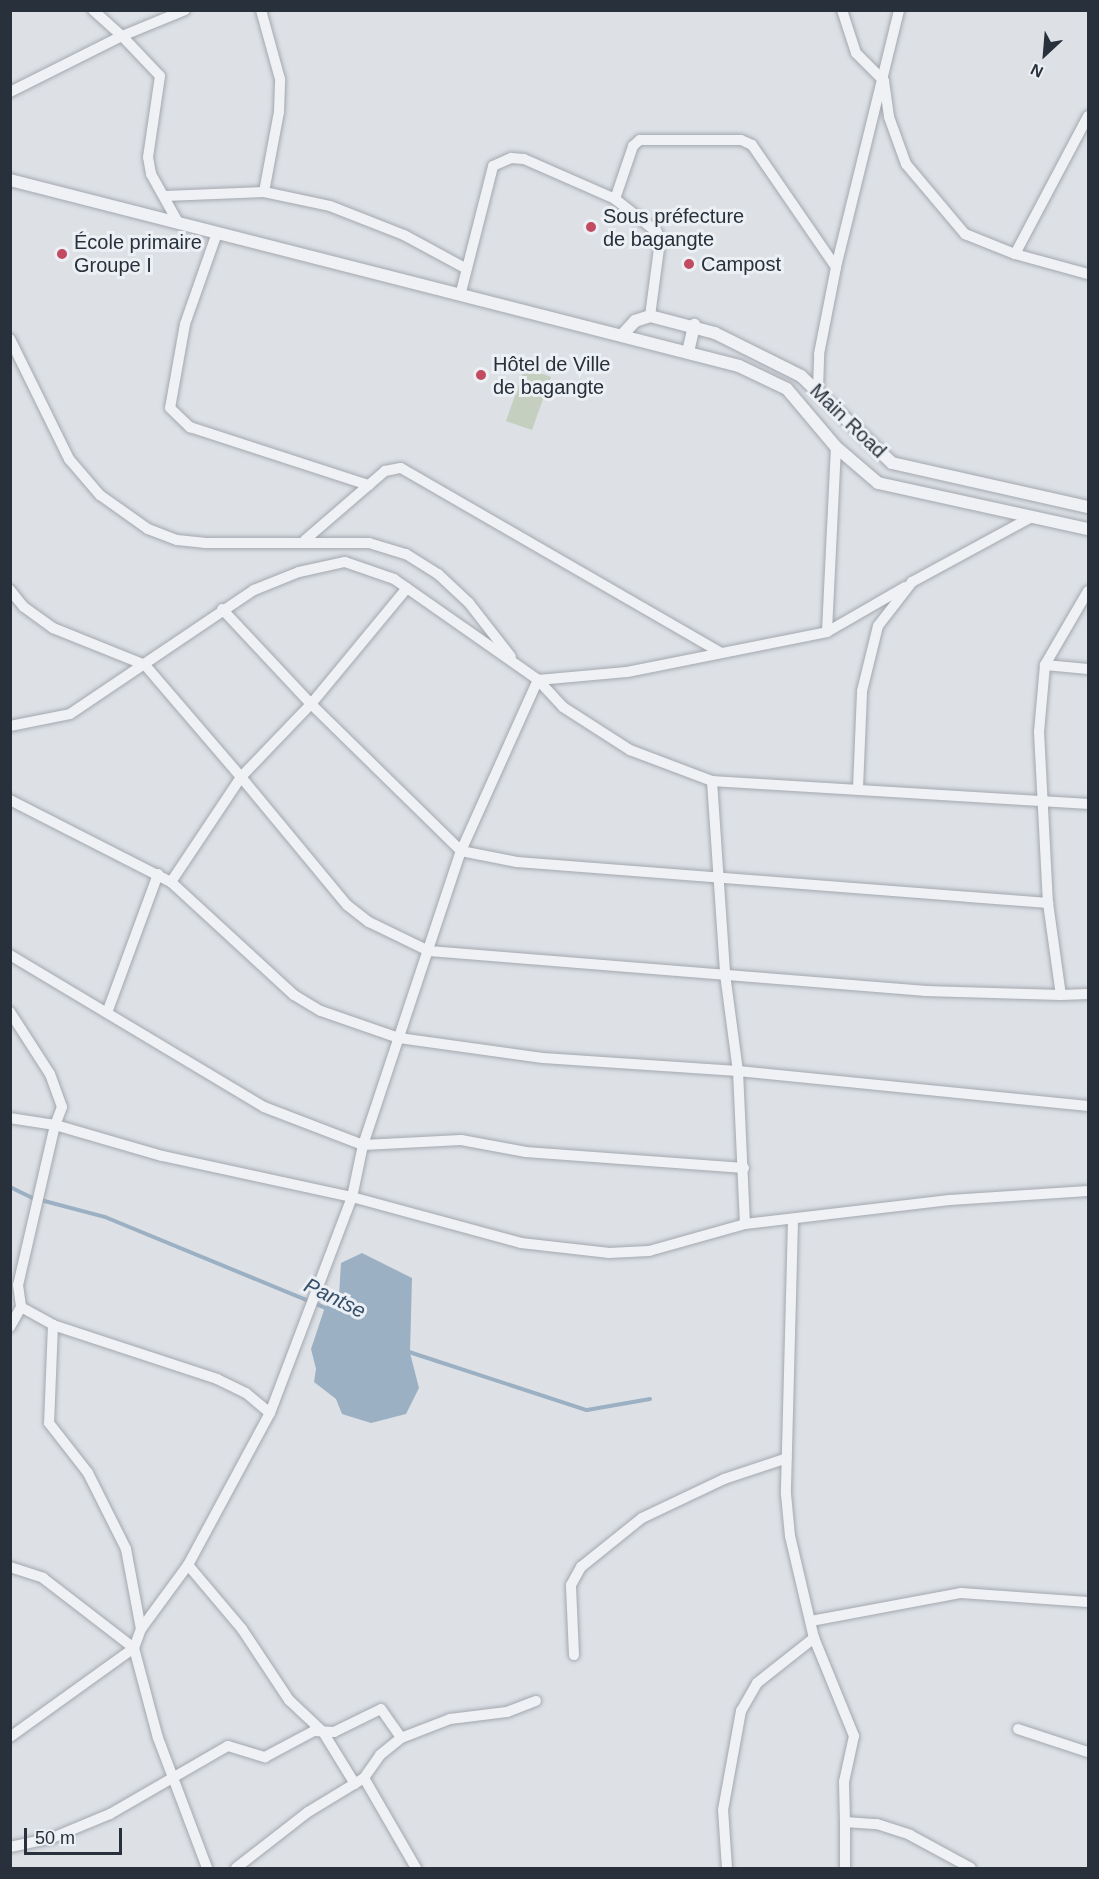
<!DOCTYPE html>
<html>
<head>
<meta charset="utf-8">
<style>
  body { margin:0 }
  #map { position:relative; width:1099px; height:1879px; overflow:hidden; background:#dde1e6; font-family:Helvetica,sans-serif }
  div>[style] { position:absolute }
  .green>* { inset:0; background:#c4cfbf }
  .water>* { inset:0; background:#9bb0c3 }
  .stream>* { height:4px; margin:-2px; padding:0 2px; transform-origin:2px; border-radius:2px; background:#9bb0c3 }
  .roads { filter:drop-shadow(0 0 2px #a3a8af) drop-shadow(0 0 2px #a3a8af) }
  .minor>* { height:10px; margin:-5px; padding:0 5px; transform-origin:5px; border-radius:5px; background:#f0f1f4 }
  .tertiary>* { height:12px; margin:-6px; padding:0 6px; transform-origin:6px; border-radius:6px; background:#f0f1f4 }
  .dots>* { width:16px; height:16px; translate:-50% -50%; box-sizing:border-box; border:3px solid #ecf0f4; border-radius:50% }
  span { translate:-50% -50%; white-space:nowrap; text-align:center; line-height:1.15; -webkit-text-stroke:6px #ecf0f4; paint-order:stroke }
  .poi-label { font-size:20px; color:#28303b }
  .left { translate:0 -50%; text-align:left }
  .street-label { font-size:20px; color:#28303b }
  .water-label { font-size:21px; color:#364f6b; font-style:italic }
  .frame { position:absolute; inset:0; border:12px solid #28303b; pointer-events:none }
  .north { position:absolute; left:1015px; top:24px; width:60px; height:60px; -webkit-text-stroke:4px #ecf0f4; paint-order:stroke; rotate:206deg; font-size:16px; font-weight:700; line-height:24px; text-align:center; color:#28303b }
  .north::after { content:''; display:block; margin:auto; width:21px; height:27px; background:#28303b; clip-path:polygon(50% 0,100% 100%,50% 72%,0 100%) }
  .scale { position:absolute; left:24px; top:1828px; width:98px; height:27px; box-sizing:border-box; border:3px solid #28303b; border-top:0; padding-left:8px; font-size:18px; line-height:21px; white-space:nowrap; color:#28303b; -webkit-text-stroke:4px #ecf0f4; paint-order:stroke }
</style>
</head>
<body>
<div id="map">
  <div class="green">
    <div style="clip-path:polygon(525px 367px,551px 377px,532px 430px,506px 421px)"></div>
  </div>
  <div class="water">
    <div style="clip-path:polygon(362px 1253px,412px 1278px,410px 1353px,419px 1388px,406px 1414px,371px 1423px,342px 1414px,336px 1399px,314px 1382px,316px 1369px,311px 1349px,325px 1307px,339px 1295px,341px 1263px)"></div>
  </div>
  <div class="stream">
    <div style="left:10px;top:1187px;width:25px;rotate:26deg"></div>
    <div style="left:33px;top:1198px;width:74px;rotate:14.8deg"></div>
    <div style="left:105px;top:1217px;width:241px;rotate:22.4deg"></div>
    <div style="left:406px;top:1351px;width:190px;rotate:18.1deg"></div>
    <div style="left:587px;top:1410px;width:64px;rotate:-9.9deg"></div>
  </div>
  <div class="roads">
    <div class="minor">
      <div style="left:93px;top:10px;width:39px;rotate:42deg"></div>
      <div style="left:122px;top:36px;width:68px;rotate:-22.4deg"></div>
      <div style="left:842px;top:10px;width:45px;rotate:72deg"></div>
      <div style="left:856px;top:53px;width:40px;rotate:45deg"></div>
      <div style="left:884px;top:81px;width:36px;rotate:82deg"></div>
      <div style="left:889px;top:117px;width:50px;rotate:70.1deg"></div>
      <div style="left:906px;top:164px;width:92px;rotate:49.9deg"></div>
      <div style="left:965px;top:234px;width:54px;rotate:21.8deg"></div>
      <div style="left:1015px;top:254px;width:156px;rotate:-62.1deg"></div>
      <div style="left:10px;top:92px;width:125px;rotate:-26.6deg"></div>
      <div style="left:122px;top:36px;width:55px;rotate:46.5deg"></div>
      <div style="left:160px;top:76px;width:82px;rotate:98.4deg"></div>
      <div style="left:148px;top:157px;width:17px;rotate:80deg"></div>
      <div style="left:151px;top:174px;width:57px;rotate:60.8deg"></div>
      <div style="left:264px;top:192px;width:67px;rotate:12deg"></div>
      <div style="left:330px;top:206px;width:79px;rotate:21.4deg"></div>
      <div style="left:404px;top:235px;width:69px;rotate:28.4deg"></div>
      <div style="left:165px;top:196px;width:99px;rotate:-2.3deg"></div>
      <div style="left:264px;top:192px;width:81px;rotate:-79.4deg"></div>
      <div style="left:279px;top:112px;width:33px;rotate:-88deg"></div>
      <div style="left:280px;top:79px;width:72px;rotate:-105.4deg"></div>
      <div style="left:615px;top:199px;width:56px;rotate:-71.2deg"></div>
      <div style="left:633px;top:146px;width:9px;rotate:-41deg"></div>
      <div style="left:640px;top:140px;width:101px"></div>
      <div style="left:741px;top:140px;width:12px;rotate:24deg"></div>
      <div style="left:752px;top:145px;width:148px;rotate:55.5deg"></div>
      <div style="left:217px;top:233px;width:96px;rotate:109.4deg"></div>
      <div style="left:185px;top:324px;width:85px;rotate:100.1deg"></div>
      <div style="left:170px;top:408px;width:28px;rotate:44deg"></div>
      <div style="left:190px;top:427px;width:188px;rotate:18deg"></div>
      <div style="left:1015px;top:254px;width:76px;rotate:15.3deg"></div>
      <div style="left:461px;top:292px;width:130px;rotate:-75.7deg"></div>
      <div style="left:493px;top:166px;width:20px;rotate:-24deg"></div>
      <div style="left:511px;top:158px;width:13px;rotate:4deg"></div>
      <div style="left:524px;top:159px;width:99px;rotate:23.7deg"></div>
      <div style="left:615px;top:199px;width:53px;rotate:38.2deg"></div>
      <div style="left:657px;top:232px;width:9px;rotate:72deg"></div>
      <div style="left:660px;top:241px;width:76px;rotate:97.6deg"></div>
      <div style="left:10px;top:339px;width:134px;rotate:63.8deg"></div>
      <div style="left:69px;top:459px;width:48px;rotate:49.3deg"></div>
      <div style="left:100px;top:495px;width:59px;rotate:35.3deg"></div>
      <div style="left:148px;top:529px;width:31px;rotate:21deg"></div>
      <div style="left:177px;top:540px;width:27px;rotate:6deg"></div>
      <div style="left:204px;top:543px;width:165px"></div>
      <div style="left:369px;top:543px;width:39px;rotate:17deg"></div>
      <div style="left:406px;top:554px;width:38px;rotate:32deg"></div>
      <div style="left:438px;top:574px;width:42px;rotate:43.1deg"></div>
      <div style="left:469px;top:603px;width:68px;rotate:52.1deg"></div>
      <div style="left:818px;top:389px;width:35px;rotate:-88deg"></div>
      <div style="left:819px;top:354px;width:89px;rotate:-78.9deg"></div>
      <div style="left:836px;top:267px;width:265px;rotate:-76.2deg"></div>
      <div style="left:836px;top:447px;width:185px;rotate:92.8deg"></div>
      <div style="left:827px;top:632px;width:90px;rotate:-30deg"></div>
      <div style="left:305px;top:540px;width:106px;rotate:-40.8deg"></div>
      <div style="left:385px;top:471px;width:16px;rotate:-11deg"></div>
      <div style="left:401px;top:468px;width:370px;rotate:30deg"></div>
      <div style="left:407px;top:588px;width:151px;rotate:129.6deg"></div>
      <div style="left:311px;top:704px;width:210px;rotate:44.4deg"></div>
      <div style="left:461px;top:851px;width:57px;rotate:11.1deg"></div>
      <div style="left:517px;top:862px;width:533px;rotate:4.42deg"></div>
      <div style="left:10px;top:590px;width:22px;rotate:51deg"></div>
      <div style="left:24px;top:607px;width:36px;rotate:36deg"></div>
      <div style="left:53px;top:628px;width:99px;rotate:21.9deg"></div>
      <div style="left:145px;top:665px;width:148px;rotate:49.4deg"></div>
      <div style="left:241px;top:777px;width:101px;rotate:-46.2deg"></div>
      <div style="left:311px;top:704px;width:130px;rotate:-133.1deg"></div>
      <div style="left:1088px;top:591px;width:86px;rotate:120.2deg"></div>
      <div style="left:1045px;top:665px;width:67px;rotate:95.1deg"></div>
      <div style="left:1039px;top:732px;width:171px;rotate:87deg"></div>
      <div style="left:1048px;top:903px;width:93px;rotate:82deg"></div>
      <div style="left:1061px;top:995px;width:27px;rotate:-2deg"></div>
      <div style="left:1045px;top:665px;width:43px;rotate:5.3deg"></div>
      <div style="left:10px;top:726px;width:61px;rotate:-11.3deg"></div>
      <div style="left:70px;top:714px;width:222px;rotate:-34deg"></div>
      <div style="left:254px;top:590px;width:48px;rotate:-21.8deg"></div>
      <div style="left:299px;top:572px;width:47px;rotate:-12.3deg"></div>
      <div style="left:345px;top:562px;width:52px;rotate:19.1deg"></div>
      <div style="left:394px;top:579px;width:176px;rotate:35deg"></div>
      <div style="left:538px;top:680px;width:89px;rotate:-5.1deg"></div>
      <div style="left:627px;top:672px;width:204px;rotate:-11.3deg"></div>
      <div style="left:712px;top:781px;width:193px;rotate:86.1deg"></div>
      <div style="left:725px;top:974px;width:98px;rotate:82.4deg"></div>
      <div style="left:738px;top:1071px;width:153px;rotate:87.4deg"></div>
      <div style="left:745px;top:1224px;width:206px;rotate:-6.7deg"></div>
      <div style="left:950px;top:1200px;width:138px;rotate:-3.7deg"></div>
      <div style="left:858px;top:788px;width:97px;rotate:-87.6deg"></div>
      <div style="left:862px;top:691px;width:67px;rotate:-76.2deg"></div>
      <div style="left:878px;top:626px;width:56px;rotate:-52.3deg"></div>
      <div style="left:912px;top:582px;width:134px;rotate:-28.5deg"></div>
      <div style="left:10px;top:800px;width:181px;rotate:27deg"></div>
      <div style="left:171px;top:882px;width:126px;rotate:-56.3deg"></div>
      <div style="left:241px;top:777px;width:166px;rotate:50.4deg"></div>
      <div style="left:347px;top:905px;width:28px;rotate:38deg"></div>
      <div style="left:369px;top:922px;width:67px;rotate:25.8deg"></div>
      <div style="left:429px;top:951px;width:499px;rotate:4.6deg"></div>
      <div style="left:926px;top:991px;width:135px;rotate:1.7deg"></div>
      <div style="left:171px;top:882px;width:167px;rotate:42.6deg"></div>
      <div style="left:294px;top:995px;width:31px;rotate:31deg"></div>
      <div style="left:321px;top:1011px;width:83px;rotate:19.1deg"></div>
      <div style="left:399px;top:1038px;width:145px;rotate:7.9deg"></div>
      <div style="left:543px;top:1058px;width:195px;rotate:3.8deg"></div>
      <div style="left:738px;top:1071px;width:352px;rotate:5.7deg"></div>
      <div style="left:10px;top:955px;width:296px;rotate:30.9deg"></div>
      <div style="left:264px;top:1107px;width:106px;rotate:21deg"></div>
      <div style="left:363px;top:1145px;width:53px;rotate:101.9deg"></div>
      <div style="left:352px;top:1197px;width:175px;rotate:15.2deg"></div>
      <div style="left:521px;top:1243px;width:89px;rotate:6.5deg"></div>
      <div style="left:609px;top:1253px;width:40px;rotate:-2.9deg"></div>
      <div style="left:649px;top:1251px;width:100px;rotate:-15.7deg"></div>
      <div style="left:108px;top:1010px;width:145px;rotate:-69.8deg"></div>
      <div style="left:10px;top:1012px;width:74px;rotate:57.2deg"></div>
      <div style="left:50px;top:1074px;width:35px;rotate:70deg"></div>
      <div style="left:62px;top:1107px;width:19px;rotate:111deg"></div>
      <div style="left:55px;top:1125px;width:46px;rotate:-171.2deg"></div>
      <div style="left:744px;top:1168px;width:219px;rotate:-175.8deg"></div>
      <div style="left:526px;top:1152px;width:66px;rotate:-169.5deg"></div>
      <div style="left:461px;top:1140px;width:98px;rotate:177.1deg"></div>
      <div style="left:363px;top:1145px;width:310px;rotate:-71.6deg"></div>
      <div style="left:461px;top:851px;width:188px;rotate:-65.8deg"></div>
      <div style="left:538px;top:680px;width:37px;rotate:47deg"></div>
      <div style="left:563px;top:707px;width:80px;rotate:32.7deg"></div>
      <div style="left:630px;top:750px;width:88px;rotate:20.7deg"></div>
      <div style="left:712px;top:781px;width:377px;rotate:3.5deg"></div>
      <div style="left:793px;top:1220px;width:274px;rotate:91.5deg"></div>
      <div style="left:786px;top:1494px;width:42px;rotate:84.6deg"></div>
      <div style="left:790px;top:1536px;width:105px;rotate:76.8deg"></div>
      <div style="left:814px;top:1638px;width:106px;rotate:67.8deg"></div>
      <div style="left:854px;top:1736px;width:47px;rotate:102.3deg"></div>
      <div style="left:844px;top:1782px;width:40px;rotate:88.6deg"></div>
      <div style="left:845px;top:1822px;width:32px;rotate:4deg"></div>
      <div style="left:877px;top:1824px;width:35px;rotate:18deg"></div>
      <div style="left:910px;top:1835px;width:69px;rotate:28.4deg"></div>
      <div style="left:53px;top:1325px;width:98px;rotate:92.3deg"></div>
      <div style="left:49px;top:1423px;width:63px;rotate:52deg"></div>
      <div style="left:88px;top:1473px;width:85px;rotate:63.4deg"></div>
      <div style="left:126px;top:1549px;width:81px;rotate:79.4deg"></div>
      <div style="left:10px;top:1327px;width:23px;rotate:-61deg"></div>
      <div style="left:188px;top:1565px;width:84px;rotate:49.8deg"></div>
      <div style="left:242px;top:1629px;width:85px;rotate:56.5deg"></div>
      <div style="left:289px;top:1700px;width:47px;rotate:43.3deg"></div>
      <div style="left:323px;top:1732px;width:61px;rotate:58.4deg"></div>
      <div style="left:10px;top:1567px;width:35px;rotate:18deg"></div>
      <div style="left:43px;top:1578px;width:115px;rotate:37.6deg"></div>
      <div style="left:134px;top:1648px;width:20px;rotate:-70deg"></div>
      <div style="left:141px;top:1629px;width:79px;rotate:-53.7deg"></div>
      <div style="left:188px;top:1565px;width:173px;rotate:-61.7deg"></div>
      <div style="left:270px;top:1413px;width:231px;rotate:-69.2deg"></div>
      <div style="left:352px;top:1197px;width:194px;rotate:-167.8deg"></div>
      <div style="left:162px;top:1156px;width:111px;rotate:-163.8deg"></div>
      <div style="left:55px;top:1125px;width:164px;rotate:103deg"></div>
      <div style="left:18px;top:1285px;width:22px;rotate:82deg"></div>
      <div style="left:21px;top:1307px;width:37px;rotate:29deg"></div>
      <div style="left:53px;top:1325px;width:173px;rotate:18.2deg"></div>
      <div style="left:217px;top:1379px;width:32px;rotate:26deg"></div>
      <div style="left:246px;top:1393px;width:31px;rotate:40deg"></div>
      <div style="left:811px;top:1621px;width:153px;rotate:-10.6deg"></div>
      <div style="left:961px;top:1593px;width:127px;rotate:4.1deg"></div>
      <div style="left:574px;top:1655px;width:70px;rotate:-92.5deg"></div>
      <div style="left:571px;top:1585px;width:21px;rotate:-61deg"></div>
      <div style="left:581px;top:1567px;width:78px;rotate:-38.8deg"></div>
      <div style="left:642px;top:1518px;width:91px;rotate:-25.4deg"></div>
      <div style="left:724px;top:1479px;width:66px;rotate:-18.4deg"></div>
      <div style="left:1018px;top:1729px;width:74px;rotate:18.2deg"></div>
      <div style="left:10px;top:1737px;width:153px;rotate:-35.7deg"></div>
      <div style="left:134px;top:1648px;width:93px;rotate:75.1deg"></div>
      <div style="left:158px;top:1738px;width:139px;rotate:69.3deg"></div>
      <div style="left:364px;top:1778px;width:104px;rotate:60deg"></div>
      <div style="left:845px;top:1822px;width:46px;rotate:90deg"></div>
      <div style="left:10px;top:1847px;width:43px;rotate:-12.1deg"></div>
      <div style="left:52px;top:1838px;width:63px;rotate:-22.5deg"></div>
      <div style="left:110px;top:1814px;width:136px;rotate:-30deg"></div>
      <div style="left:228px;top:1746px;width:39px;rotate:17deg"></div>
      <div style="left:265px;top:1757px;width:55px;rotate:-28deg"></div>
      <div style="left:314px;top:1731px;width:20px;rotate:3deg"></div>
      <div style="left:334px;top:1732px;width:52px;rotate:-26.1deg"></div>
      <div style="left:381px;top:1709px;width:35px;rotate:55deg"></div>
      <div style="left:236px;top:1868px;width:91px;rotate:-37.9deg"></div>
      <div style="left:308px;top:1812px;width:66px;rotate:-31.3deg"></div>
      <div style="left:364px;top:1778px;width:28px;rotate:-55deg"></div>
      <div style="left:380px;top:1755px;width:27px;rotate:-39deg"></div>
      <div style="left:401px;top:1738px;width:53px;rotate:-21.2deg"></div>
      <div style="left:450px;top:1719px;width:57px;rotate:-7deg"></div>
      <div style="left:507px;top:1712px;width:31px;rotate:-21deg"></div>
      <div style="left:727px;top:1868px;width:58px;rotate:-93.9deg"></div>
      <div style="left:723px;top:1810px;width:101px;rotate:-79.7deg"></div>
      <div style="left:741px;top:1711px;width:32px;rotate:-60deg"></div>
      <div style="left:757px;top:1683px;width:73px;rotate:-38.3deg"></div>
    </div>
    <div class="tertiary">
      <div style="left:10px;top:180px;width:752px;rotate:14.31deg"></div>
      <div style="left:739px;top:366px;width:53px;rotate:25.6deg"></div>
      <div style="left:787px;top:389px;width:76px;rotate:49.8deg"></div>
      <div style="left:836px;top:447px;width:55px;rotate:40.6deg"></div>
      <div style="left:878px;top:483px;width:215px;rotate:12.4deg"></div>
      <div style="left:623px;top:334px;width:18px;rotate:-47deg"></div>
      <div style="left:635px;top:321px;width:16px;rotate:-18deg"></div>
      <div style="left:650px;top:316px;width:67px;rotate:14.7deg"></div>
      <div style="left:715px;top:333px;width:96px;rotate:26.6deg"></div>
      <div style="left:801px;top:376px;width:126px;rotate:43.7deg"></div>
      <div style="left:892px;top:463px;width:201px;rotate:12.7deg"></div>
      <div style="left:688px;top:352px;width:28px;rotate:-77deg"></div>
    </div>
  </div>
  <div class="dots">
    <div style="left:591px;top:227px;background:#c24b61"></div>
    <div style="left:62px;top:254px;background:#c24b61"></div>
    <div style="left:689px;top:264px;background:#c24b61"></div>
    <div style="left:481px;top:375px;background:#c24b61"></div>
  </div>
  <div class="poi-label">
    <span class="left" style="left:603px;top:228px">Sous préfecture<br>de bagangte</span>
    <span class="left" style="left:74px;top:254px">École primaire<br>Groupe I</span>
    <span class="left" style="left:701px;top:264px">Campost</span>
    <span class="left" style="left:493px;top:376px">Hôtel de Ville<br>de bagangte</span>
  </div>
  <div class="street-label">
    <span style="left:848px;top:421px;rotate:44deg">Main Road</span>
  </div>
  <div class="water-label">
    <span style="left:335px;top:1298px;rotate:26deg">Pantse</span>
  </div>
  <div class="frame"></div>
  <div class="north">N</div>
  <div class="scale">50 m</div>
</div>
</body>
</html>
